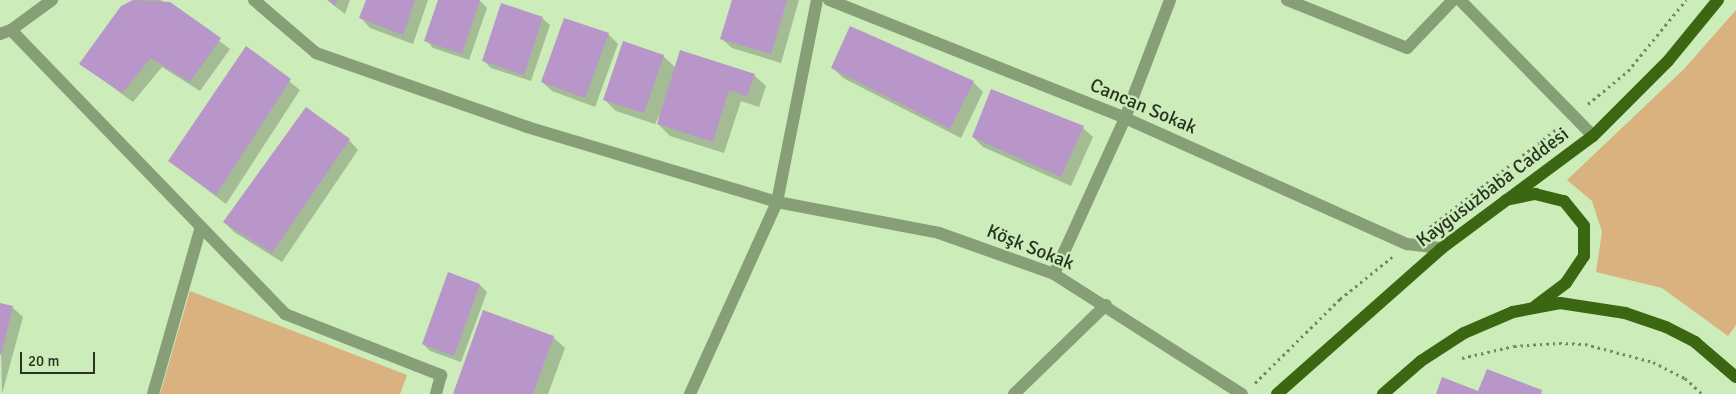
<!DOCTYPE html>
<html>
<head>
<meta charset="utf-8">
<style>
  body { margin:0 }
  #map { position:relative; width:1736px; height:394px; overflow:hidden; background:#ccecb9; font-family:Signika,sans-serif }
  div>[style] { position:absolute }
  .green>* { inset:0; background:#d9b27f }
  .shadow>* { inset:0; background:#0003 }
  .building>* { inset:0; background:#b896ca }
  .path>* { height:3px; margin-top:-1.5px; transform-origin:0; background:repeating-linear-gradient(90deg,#748966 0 2.5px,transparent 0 6.5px) }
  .minor>* { height:12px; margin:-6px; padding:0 6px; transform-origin:6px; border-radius:6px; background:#869f76 }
  .major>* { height:12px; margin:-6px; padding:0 6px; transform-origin:6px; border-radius:6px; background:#3b6712 }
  span { translate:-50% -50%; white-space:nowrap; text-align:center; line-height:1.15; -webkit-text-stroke:4.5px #ccecb9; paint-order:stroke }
  .street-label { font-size:19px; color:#293521 }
  .scale { position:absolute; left:20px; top:352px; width:75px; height:22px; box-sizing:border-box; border:2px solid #293521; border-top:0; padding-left:6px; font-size:15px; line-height:18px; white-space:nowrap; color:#293521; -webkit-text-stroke:4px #ccecb9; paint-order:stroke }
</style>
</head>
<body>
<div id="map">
  <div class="green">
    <div style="clip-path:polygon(1736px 10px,1736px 325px,1728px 336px,1662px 288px,1596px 272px,1602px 232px,1592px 201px,1567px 180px,1684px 69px)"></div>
    <div style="clip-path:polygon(190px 291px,407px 375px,400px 394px,160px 394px)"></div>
  </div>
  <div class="shadow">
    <div style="clip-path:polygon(136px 0,160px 0,170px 4px,230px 49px,200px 91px,162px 67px,133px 102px,81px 64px,121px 7px)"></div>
    <div style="clip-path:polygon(327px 0,350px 0,345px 14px)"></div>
    <div style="clip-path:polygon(367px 0,428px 0,413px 44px,370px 28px,361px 18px)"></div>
    <div style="clip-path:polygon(439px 0,479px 0,487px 8px,469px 60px,433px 48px,426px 40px)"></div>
    <div style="clip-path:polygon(733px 0,799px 0,781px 63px,732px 48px,722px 39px)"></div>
    <div style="clip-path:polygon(542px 18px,550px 25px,531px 81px,491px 68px,484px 61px)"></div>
    <div style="clip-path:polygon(608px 34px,618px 44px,595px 107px,552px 91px,542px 82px)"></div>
    <div style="clip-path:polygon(247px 48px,300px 90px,226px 204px,169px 161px)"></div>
    <div style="clip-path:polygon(663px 56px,676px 68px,754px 75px,766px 86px,759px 107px,741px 101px,724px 153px,670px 136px,658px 124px,664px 107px,655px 124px,616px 111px,604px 99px)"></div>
    <div style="clip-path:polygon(833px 68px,973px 82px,983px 92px,961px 138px,843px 78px)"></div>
    <div style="clip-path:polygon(1083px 128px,1093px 137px,1071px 186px,983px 147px,973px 137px)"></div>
    <div style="clip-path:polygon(349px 140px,358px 150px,282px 262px,234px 232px,224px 222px)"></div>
    <div style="clip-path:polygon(449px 274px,480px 285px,487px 292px,461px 362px,430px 351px,423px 344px)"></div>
    <div style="clip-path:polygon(0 304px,13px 308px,23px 317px,2px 394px)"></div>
    <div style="clip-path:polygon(553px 337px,565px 348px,548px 394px,454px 394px)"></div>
  </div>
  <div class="building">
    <div style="clip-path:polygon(133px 0,170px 2px,221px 38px,190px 82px,151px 58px,122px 93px,79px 64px,121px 6px)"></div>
    <div style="clip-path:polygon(328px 0,337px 0,335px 6px)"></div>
    <div style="clip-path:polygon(366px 0,415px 0,403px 35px,359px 18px)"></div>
    <div style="clip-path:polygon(438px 0,480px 0,462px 54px,424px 41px)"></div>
    <div style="clip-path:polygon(732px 0,787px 0,771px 54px,720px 39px)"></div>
    <div style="clip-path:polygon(501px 3px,543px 17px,524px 75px,482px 61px)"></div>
    <div style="clip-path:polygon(564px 18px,609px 33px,585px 98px,541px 82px)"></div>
    <div style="clip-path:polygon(850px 26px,974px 81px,950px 129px,831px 68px)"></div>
    <div style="clip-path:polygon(623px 41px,664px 55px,644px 113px,603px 100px)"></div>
    <div style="clip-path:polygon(246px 46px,291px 79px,216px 195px,168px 161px)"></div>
    <div style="clip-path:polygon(680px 50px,755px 74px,747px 96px,729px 90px,713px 142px,657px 124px)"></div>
    <div style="clip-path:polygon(991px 89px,1084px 126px,1061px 177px,972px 137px)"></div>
    <div style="clip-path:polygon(306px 107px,350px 139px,272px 253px,223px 222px)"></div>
    <div style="clip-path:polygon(448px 272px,480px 284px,454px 356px,422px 344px)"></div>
    <div style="clip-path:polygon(0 303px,13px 306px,1px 355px,0 354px)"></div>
    <div style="clip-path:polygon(483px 310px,554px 336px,533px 394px,453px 394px)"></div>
    <div style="clip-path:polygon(1487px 369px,1542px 390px,1541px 394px,1436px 394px,1442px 377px,1478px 391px)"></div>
  </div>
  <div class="path">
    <div style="left:1588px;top:104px;width:52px;rotate:-39.5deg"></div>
    <div style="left:1628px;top:71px;width:92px;rotate:-50.8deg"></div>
    <div style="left:1430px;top:227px;width:163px;rotate:-37.8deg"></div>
    <div style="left:1462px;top:358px;width:53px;rotate:-13deg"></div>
    <div style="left:1514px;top:346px;width:45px;rotate:-3.8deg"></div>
    <div style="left:1559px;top:343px;width:26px;rotate:2deg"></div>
    <div style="left:1585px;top:344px;width:70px;rotate:14.8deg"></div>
    <div style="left:1653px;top:362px;width:36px;rotate:27deg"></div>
    <div style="left:1685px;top:378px;width:23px;rotate:43deg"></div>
    <div style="left:1255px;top:383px;width:120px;rotate:-44.7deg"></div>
    <div style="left:1340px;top:299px;width:67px;rotate:-38.9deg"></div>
  </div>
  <div class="minor">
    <div style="left:254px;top:0;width:82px;rotate:40.5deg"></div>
    <div style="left:316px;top:53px;width:224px;rotate:19.3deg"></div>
    <div style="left:527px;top:127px;width:261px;rotate:16.7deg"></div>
    <div style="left:777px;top:202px;width:165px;rotate:10.8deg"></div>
    <div style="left:939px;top:233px;width:122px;rotate:19.6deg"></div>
    <div style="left:1054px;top:274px;width:223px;rotate:32.6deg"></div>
    <div style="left:829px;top:0;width:319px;rotate:21.7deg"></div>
    <div style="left:1125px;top:118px;width:309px;rotate:24.1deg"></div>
    <div style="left:1407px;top:244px;width:35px;rotate:7deg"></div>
    <div style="left:1287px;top:0;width:129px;rotate:21.8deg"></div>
    <div style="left:1407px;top:48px;width:66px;rotate:-46.2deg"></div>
    <div style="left:1460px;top:0;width:190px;rotate:45.6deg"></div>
    <div style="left:11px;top:30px;width:395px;rotate:46deg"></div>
    <div style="left:285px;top:314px;width:168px;rotate:21.4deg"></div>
    <div style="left:441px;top:375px;width:20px;rotate:105deg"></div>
    <div style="left:0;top:34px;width:12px;rotate:-20deg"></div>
    <div style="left:11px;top:30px;width:51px;rotate:-36.2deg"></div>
    <div style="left:1054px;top:274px;width:171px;rotate:-65.5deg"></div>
    <div style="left:1125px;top:118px;width:126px;rotate:-69.1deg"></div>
    <div style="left:153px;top:394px;width:171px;rotate:-74deg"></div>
    <div style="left:690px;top:394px;width:211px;rotate:-65.6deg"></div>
    <div style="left:777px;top:202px;width:206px;rotate:-78.8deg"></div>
    <div style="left:1014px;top:394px;width:128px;rotate:-44.1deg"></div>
  </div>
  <div class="major">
    <div style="left:1506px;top:200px;width:30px;rotate:-12deg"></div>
    <div style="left:1535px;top:194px;width:30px;rotate:14deg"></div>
    <div style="left:1564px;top:201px;width:32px;rotate:51deg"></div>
    <div style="left:1584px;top:226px;width:30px;rotate:90deg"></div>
    <div style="left:1584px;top:256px;width:32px;rotate:124deg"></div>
    <div style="left:1566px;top:283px;width:38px;rotate:143deg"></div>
    <div style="left:1277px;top:394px;width:220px;rotate:-41.5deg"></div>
    <div style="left:1442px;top:248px;width:188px;rotate:-36.6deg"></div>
    <div style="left:1593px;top:136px;width:106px;rotate:-45deg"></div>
    <div style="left:1668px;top:61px;width:79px;rotate:-50.7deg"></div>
    <div style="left:1383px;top:394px;width:50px;rotate:-41deg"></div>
    <div style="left:1421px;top:361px;width:51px;rotate:-33.1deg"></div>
    <div style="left:1464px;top:333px;width:53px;rotate:-23.2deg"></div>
    <div style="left:1513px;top:312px;width:48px;rotate:-10.8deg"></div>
    <div style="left:1560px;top:303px;width:66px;rotate:8.7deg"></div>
    <div style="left:1625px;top:313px;width:43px;rotate:18.9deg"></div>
    <div style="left:1666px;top:327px;width:33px;rotate:27deg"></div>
    <div style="left:1695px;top:342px;width:54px;rotate:40.5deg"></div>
  </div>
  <div class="street-label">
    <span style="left:1143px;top:107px;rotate:23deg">Cancan Sokak</span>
    <span style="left:1493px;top:188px;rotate:-37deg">Kaygusuzbaba Caddesi</span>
    <span style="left:1030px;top:248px;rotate:22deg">Köşk Sokak</span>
  </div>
  <div class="scale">20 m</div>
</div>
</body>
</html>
